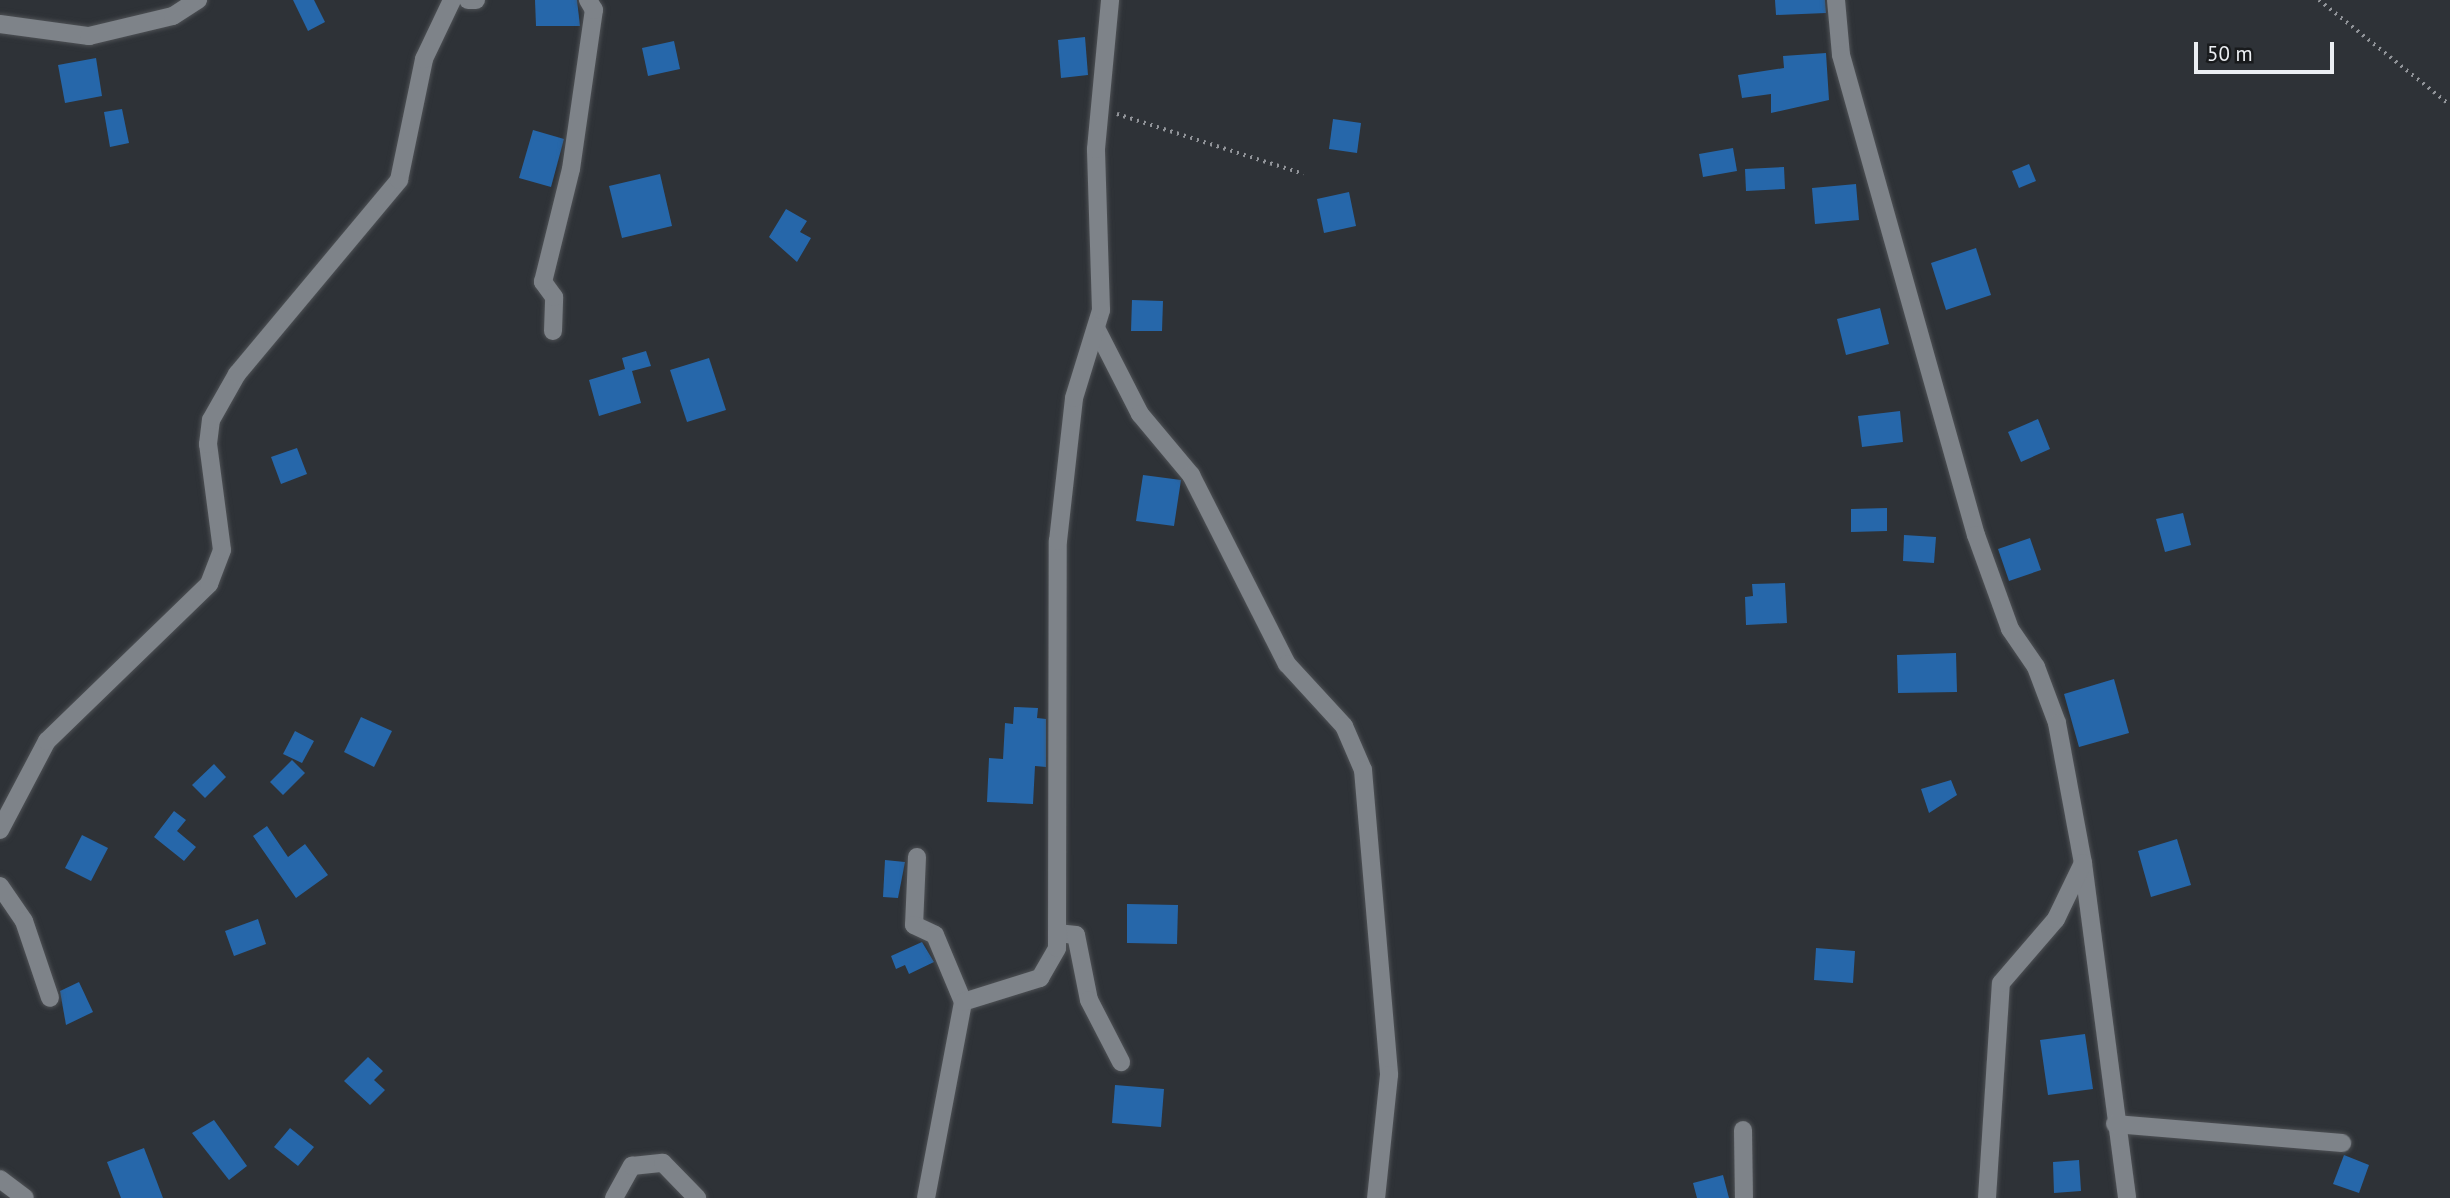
<!DOCTYPE html>
<html>
<head>
<meta charset="utf-8">
<style>
  body { margin:0 }
  #map { position:relative; width:2450px; height:1198px; overflow:hidden; background:#2e3237; font-family:"PT Sans",sans-serif }
  div>[style] { position:absolute }
  .building>* { inset:0; background:#2667aa }
  .path>* { height:3.5px; margin-top:-1.75px; transform-origin:0; background:repeating-linear-gradient(90deg,#919499 0 2px,transparent 0 7px) }
  .roads { filter:drop-shadow(0 0 2px #4e5155) drop-shadow(0 0 2px #4e5155) }
  .minor>* { height:18px; margin:-9px; padding:0 9px; transform-origin:9px; border-radius:9px; background:#7e8389 }
  span { translate:-50% -50%; white-space:nowrap; text-align:center; line-height:1.15; -webkit-text-stroke:6px #181a1c; paint-order:stroke }
  .scale { position:absolute; left:2194px; top:42px; width:140px; height:32px; box-sizing:border-box; border:4px solid #eceff3; border-top:0; padding-left:9px; font-size:21px; line-height:24px; white-space:nowrap; color:#eceff3; -webkit-text-stroke:5px #181a1c; paint-order:stroke }
</style>
</head>
<body>
<div id="map">
  <div class="building">
    <div style="clip-path:polygon(293px 0,314px 0,325px 22px,308px 31px)"></div>
    <div style="clip-path:polygon(535px 0,577px 0,580px 26px,536px 26px)"></div>
    <div style="clip-path:polygon(1775px 0,1825px 0,1826px 13px,1776px 15px)"></div>
    <div style="clip-path:polygon(1085px 37px,1088px 75px,1061px 78px,1058px 40px)"></div>
    <div style="clip-path:polygon(674px 41px,680px 69px,648px 76px,642px 48px)"></div>
    <div style="clip-path:polygon(1826px 53px,1829px 100px,1771px 113px,1771px 94px,1742px 98px,1738px 75px,1784px 68px,1783px 56px)"></div>
    <div style="clip-path:polygon(96px 58px,102px 96px,65px 103px,58px 65px)"></div>
    <div style="clip-path:polygon(122px 109px,129px 143px,110px 147px,104px 112px)"></div>
    <div style="clip-path:polygon(1333px 119px,1361px 123px,1357px 153px,1329px 149px)"></div>
    <div style="clip-path:polygon(533px 130px,564px 139px,551px 187px,519px 178px)"></div>
    <div style="clip-path:polygon(1733px 148px,1737px 171px,1703px 177px,1699px 154px)"></div>
    <div style="clip-path:polygon(2029px 164px,2036px 181px,2019px 188px,2012px 171px)"></div>
    <div style="clip-path:polygon(1784px 167px,1785px 189px,1746px 191px,1745px 169px)"></div>
    <div style="clip-path:polygon(660px 174px,672px 226px,622px 238px,609px 186px)"></div>
    <div style="clip-path:polygon(1856px 184px,1859px 220px,1815px 224px,1812px 188px)"></div>
    <div style="clip-path:polygon(1349px 192px,1356px 226px,1324px 233px,1317px 199px)"></div>
    <div style="clip-path:polygon(786px 209px,807px 221px,800px 232px,811px 238px,797px 262px,769px 237px)"></div>
    <div style="clip-path:polygon(1976px 248px,1991px 295px,1946px 310px,1931px 263px)"></div>
    <div style="clip-path:polygon(1132px 300px,1163px 301px,1162px 331px,1131px 331px)"></div>
    <div style="clip-path:polygon(1880px 308px,1889px 344px,1846px 355px,1837px 319px)"></div>
    <div style="clip-path:polygon(646px 351px,651px 366px,632px 371px,641px 403px,599px 416px,589px 380px,625px 369px,622px 358px)"></div>
    <div style="clip-path:polygon(709px 358px,726px 410px,687px 422px,670px 370px)"></div>
    <div style="clip-path:polygon(1900px 411px,1903px 442px,1862px 447px,1858px 416px)"></div>
    <div style="clip-path:polygon(2038px 419px,2050px 449px,2021px 462px,2008px 432px)"></div>
    <div style="clip-path:polygon(297px 448px,307px 474px,281px 484px,271px 457px)"></div>
    <div style="clip-path:polygon(1143px 475px,1181px 480px,1174px 526px,1136px 521px)"></div>
    <div style="clip-path:polygon(1887px 508px,1887px 531px,1851px 532px,1851px 509px)"></div>
    <div style="clip-path:polygon(2183px 513px,2191px 545px,2165px 552px,2156px 519px)"></div>
    <div style="clip-path:polygon(1904px 535px,1936px 537px,1934px 563px,1903px 561px)"></div>
    <div style="clip-path:polygon(2030px 538px,2041px 570px,2009px 581px,1998px 549px)"></div>
    <div style="clip-path:polygon(1785px 583px,1787px 623px,1746px 625px,1745px 597px,1753px 596px,1752px 584px)"></div>
    <div style="clip-path:polygon(1956px 653px,1957px 692px,1898px 693px,1897px 655px)"></div>
    <div style="clip-path:polygon(2114px 679px,2129px 733px,2079px 747px,2064px 694px)"></div>
    <div style="clip-path:polygon(1014px 707px,1038px 708px,1037px 718px,1046px 719px,1046px 767px,1035px 766px,1033px 804px,987px 802px,989px 758px,1003px 759px,1005px 723px,1013px 724px)"></div>
    <div style="clip-path:polygon(361px 717px,392px 731px,374px 767px,344px 752px)"></div>
    <div style="clip-path:polygon(295px 731px,314px 741px,302px 763px,283px 754px)"></div>
    <div style="clip-path:polygon(292px 760px,305px 773px,283px 795px,270px 782px)"></div>
    <div style="clip-path:polygon(214px 764px,226px 777px,205px 798px,192px 785px)"></div>
    <div style="clip-path:polygon(1951px 780px,1957px 795px,1929px 813px,1921px 789px)"></div>
    <div style="clip-path:polygon(174px 811px,186px 820px,177px 831px,196px 847px,184px 861px,154px 837px)"></div>
    <div style="clip-path:polygon(267px 826px,288px 857px,305px 844px,328px 875px,296px 898px,253px 836px)"></div>
    <div style="clip-path:polygon(82px 835px,108px 848px,91px 881px,65px 868px)"></div>
    <div style="clip-path:polygon(2177px 839px,2191px 885px,2151px 897px,2138px 851px)"></div>
    <div style="clip-path:polygon(885px 860px,905px 862px,898px 898px,883px 897px)"></div>
    <div style="clip-path:polygon(1127px 904px,1178px 905px,1177px 944px,1127px 943px)"></div>
    <div style="clip-path:polygon(258px 919px,266px 944px,234px 956px,225px 931px)"></div>
    <div style="clip-path:polygon(922px 942px,934px 962px,909px 974px,905px 965px,896px 969px,891px 956px)"></div>
    <div style="clip-path:polygon(1816px 948px,1855px 951px,1853px 983px,1814px 980px)"></div>
    <div style="clip-path:polygon(79px 982px,93px 1012px,66px 1025px,60px 991px)"></div>
    <div style="clip-path:polygon(2085px 1034px,2093px 1089px,2048px 1095px,2040px 1040px)"></div>
    <div style="clip-path:polygon(368px 1057px,383px 1071px,374px 1080px,385px 1090px,370px 1105px,344px 1081px)"></div>
    <div style="clip-path:polygon(1115px 1085px,1164px 1089px,1161px 1127px,1112px 1123px)"></div>
    <div style="clip-path:polygon(214px 1120px,247px 1166px,229px 1180px,192px 1133px)"></div>
    <div style="clip-path:polygon(290px 1128px,314px 1147px,298px 1166px,274px 1147px)"></div>
    <div style="clip-path:polygon(144px 1148px,163px 1198px,121px 1198px,107px 1162px)"></div>
    <div style="clip-path:polygon(2344px 1155px,2369px 1165px,2359px 1193px,2333px 1184px)"></div>
    <div style="clip-path:polygon(2079px 1160px,2081px 1191px,2054px 1193px,2053px 1162px)"></div>
    <div style="clip-path:polygon(1723px 1175px,1729px 1198px,1697px 1198px,1693px 1183px)"></div>
  </div>
  <div class="path">
    <div style="left:2319px;top:0;width:168px;rotate:38.7deg"></div>
    <div style="left:1117px;top:114px;width:196px;rotate:17.8deg"></div>
  </div>
  <div class="roads">
    <div class="minor">
      <div style="left:468px;top:0;width:8px"></div>
      <div style="left:1836px;top:0;width:55px;rotate:84.8deg"></div>
      <div style="left:1841px;top:55px;width:499px;rotate:74.3deg"></div>
      <div style="left:1976px;top:535px;width:100px;rotate:70.1deg"></div>
      <div style="left:2010px;top:629px;width:46px;rotate:55.6deg"></div>
      <div style="left:2036px;top:667px;width:60px;rotate:69.4deg"></div>
      <div style="left:2057px;top:723px;width:142px;rotate:79.5deg"></div>
      <div style="left:2083px;top:863px;width:338px;rotate:82.5deg"></div>
      <div style="left:0;top:24px;width:90px;rotate:7.7deg"></div>
      <div style="left:89px;top:36px;width:86px;rotate:-13.4deg"></div>
      <div style="left:173px;top:16px;width:30px;rotate:-33deg"></div>
      <div style="left:1096px;top:328px;width:97px;rotate:62.9deg"></div>
      <div style="left:1140px;top:414px;width:80px;rotate:50.1deg"></div>
      <div style="left:1191px;top:475px;width:212px;rotate:63.1deg"></div>
      <div style="left:1287px;top:664px;width:84px;rotate:47.4deg"></div>
      <div style="left:1344px;top:726px;width:48px;rotate:66.6deg"></div>
      <div style="left:1363px;top:770px;width:306px;rotate:85.1deg"></div>
      <div style="left:1389px;top:1075px;width:124px;rotate:96deg"></div>
      <div style="left:553px;top:331px;width:34px;rotate:-88deg"></div>
      <div style="left:554px;top:297px;width:19px;rotate:-126deg"></div>
      <div style="left:543px;top:282px;width:116px;rotate:-76.1deg"></div>
      <div style="left:571px;top:169px;width:161px;rotate:-81.8deg"></div>
      <div style="left:594px;top:10px;width:12px;rotate:-121deg"></div>
      <div style="left:0;top:830px;width:101px;rotate:-62.2deg"></div>
      <div style="left:47px;top:741px;width:226px;rotate:-44.1deg"></div>
      <div style="left:209px;top:584px;width:36px;rotate:-69deg"></div>
      <div style="left:222px;top:550px;width:107px;rotate:-97.5deg"></div>
      <div style="left:208px;top:444px;width:24px;rotate:-83deg"></div>
      <div style="left:211px;top:420px;width:53px;rotate:-60.5deg"></div>
      <div style="left:237px;top:374px;width:253px;rotate:-50.1deg"></div>
      <div style="left:399px;top:180px;width:124px;rotate:-78.3deg"></div>
      <div style="left:424px;top:59px;width:65px;rotate:-64.6deg"></div>
      <div style="left:917px;top:857px;width:68px;rotate:92.5deg"></div>
      <div style="left:914px;top:925px;width:23px;rotate:25deg"></div>
      <div style="left:935px;top:935px;width:73px;rotate:67.3deg"></div>
      <div style="left:0;top:886px;width:42px;rotate:55.6deg"></div>
      <div style="left:24px;top:921px;width:81px;rotate:71.3deg"></div>
      <div style="left:1057px;top:933px;width:19px;rotate:6deg"></div>
      <div style="left:1076px;top:935px;width:66px;rotate:78.7deg"></div>
      <div style="left:1089px;top:1000px;width:70px;rotate:62.7deg"></div>
      <div style="left:2115px;top:1124px;width:228px;rotate:4.8deg"></div>
      <div style="left:1743px;top:1130px;width:68px;rotate:89.2deg"></div>
      <div style="left:0;top:1179px;width:31px;rotate:37deg"></div>
      <div style="left:614px;top:1198px;width:37px;rotate:-61deg"></div>
      <div style="left:632px;top:1166px;width:31px;rotate:-6deg"></div>
      <div style="left:663px;top:1163px;width:49px;rotate:45.8deg"></div>
      <div style="left:926px;top:1198px;width:199px;rotate:-79.3deg"></div>
      <div style="left:963px;top:1002px;width:81px;rotate:-17.3deg"></div>
      <div style="left:1040px;top:978px;width:34px;rotate:-60deg"></div>
      <div style="left:1057px;top:948px;width:407px;rotate:-89.9deg"></div>
      <div style="left:1058px;top:541px;width:144px;rotate:-83.6deg"></div>
      <div style="left:1074px;top:398px;width:92px;rotate:-72.9deg"></div>
      <div style="left:1101px;top:310px;width:161px;rotate:-91.8deg"></div>
      <div style="left:1096px;top:149px;width:150px;rotate:-84.6deg"></div>
      <div style="left:1987px;top:1198px;width:215px;rotate:-86.3deg"></div>
      <div style="left:2001px;top:983px;width:84px;rotate:-49.3deg"></div>
      <div style="left:2056px;top:919px;width:62px;rotate:-64.3deg"></div>
    </div>
  </div>
  <div class="scale">50 m</div>
</div>
</body>
</html>
